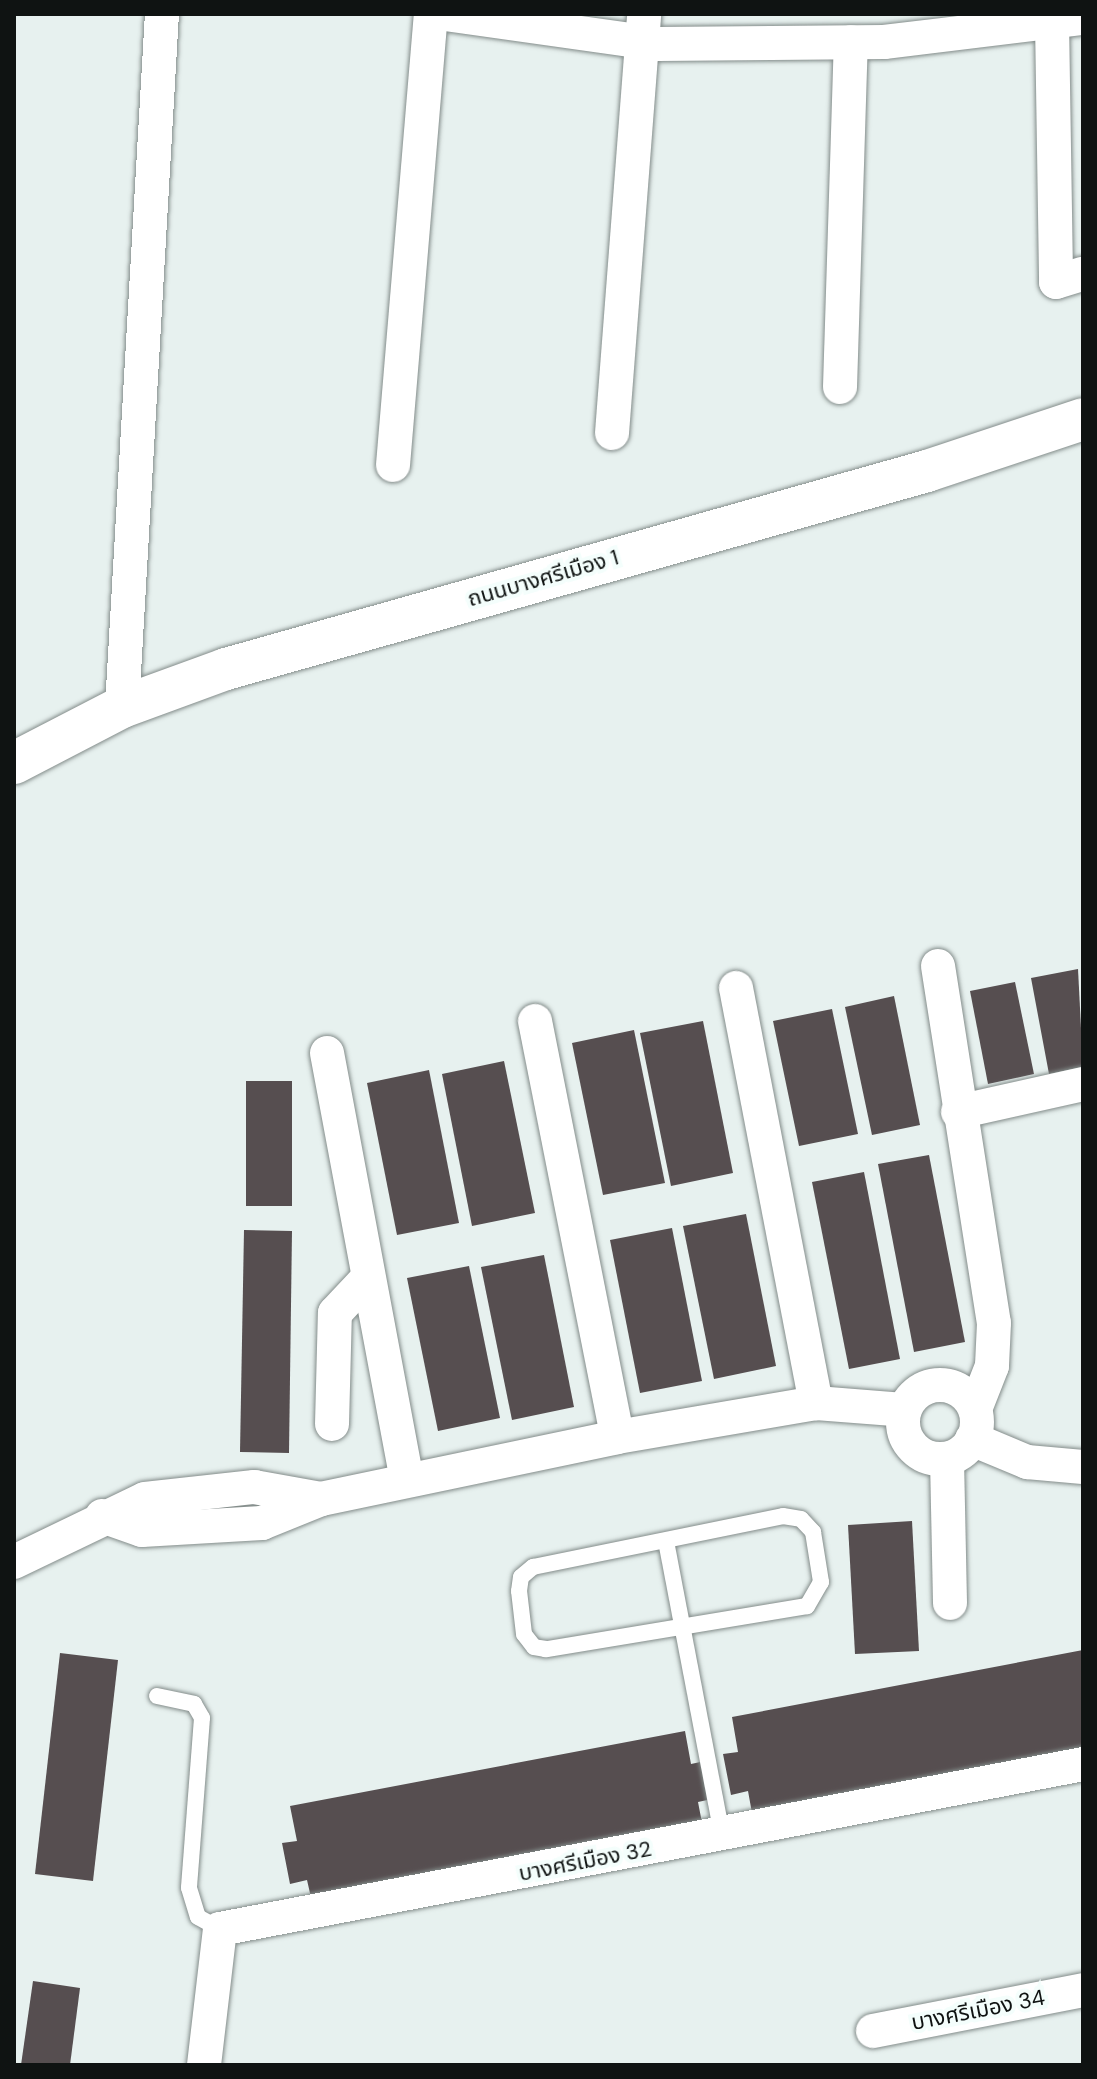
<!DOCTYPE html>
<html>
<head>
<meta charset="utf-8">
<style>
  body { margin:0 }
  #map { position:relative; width:1097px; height:2079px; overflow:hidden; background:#e7f1ef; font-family:"DM Sans","Noto Sans Thai",sans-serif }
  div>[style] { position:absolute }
  .building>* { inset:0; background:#564e50 }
  .roads { filter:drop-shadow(0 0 2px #838c8a) drop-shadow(0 0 2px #838c8a) }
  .service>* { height:16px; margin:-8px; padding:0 8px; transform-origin:8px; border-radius:8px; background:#fff }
  .minor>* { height:34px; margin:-17px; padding:0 17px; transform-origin:17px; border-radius:17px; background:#fff }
  .minor>.ring { margin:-17px; padding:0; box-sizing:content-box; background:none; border:34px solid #fff; border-radius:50% }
  .tertiary>* { height:42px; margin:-21px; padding:0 21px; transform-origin:21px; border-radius:21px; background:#fff }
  span { translate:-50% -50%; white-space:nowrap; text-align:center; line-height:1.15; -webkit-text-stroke:8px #f4fefc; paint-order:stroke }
  .street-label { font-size:22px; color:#0f1312 }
  .frame { position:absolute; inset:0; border:16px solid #0f1312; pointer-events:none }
</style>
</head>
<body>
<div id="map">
  <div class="building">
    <div style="clip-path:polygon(1078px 969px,1083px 1067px,1049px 1074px,1031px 978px)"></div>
    <div style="clip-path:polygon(1015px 982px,1034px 1074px,988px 1084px,970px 991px)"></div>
    <div style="clip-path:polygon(894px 996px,920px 1125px,872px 1135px,845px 1007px)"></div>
    <div style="clip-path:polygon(832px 1009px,858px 1134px,799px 1146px,773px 1021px)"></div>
    <div style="clip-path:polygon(703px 1021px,733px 1173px,671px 1186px,640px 1033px)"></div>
    <div style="clip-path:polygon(634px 1030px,665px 1183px,603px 1195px,572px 1043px)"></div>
    <div style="clip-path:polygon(504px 1061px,535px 1213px,472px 1226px,442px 1074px)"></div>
    <div style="clip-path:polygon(429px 1070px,459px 1223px,397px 1235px,367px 1083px)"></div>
    <div style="clip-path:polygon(246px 1081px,292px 1081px,292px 1206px,246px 1206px)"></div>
    <div style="clip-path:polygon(929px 1155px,965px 1342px,914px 1352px,878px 1164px)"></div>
    <div style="clip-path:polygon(864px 1172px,900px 1359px,849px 1369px,812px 1182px)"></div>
    <div style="clip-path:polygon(746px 1214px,776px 1366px,714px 1379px,683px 1226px)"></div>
    <div style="clip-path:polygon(672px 1228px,702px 1381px,640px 1393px,610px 1240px)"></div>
    <div style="clip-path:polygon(244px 1230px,292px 1231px,289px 1453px,240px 1452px)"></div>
    <div style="clip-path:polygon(544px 1255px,574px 1407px,512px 1420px,481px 1267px)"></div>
    <div style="clip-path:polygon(469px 1266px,500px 1418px,438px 1431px,407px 1278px)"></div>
    <div style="clip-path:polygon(912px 1521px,919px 1651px,855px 1654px,848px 1525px)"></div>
    <div style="clip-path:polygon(1083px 1650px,1083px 1751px,752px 1813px,748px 1791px,731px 1795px,723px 1754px,738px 1752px,732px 1717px)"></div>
    <div style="clip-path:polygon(60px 1653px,118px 1660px,93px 1881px,35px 1874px)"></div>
    <div style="clip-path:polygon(685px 1731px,691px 1764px,705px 1761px,712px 1799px,698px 1802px,703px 1828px,312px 1902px,307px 1880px,290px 1884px,282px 1843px,297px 1841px,290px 1806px)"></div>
    <div style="clip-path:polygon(33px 1981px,80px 1988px,70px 2065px,21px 2065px)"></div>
  </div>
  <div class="roads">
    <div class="service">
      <div style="left:783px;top:1516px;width:18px;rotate:9deg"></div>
      <div style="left:801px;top:1519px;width:18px;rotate:47deg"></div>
      <div style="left:813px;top:1532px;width:51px;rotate:80.9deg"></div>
      <div style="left:821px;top:1582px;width:28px;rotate:120deg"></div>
      <div style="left:807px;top:1606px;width:265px;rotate:170.6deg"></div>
      <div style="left:546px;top:1649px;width:12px;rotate:-171deg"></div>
      <div style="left:534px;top:1647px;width:16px;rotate:-128deg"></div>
      <div style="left:524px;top:1634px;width:43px;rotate:-96.6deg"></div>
      <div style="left:519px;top:1591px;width:14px;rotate:-82deg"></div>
      <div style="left:521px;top:1577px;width:16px;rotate:-40deg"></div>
      <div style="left:533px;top:1567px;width:255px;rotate:-11.5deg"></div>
      <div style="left:666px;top:1541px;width:298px;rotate:79.2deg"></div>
      <div style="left:157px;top:1696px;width:38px;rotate:12deg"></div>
      <div style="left:194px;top:1704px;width:16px;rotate:60deg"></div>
      <div style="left:202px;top:1718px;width:170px;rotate:94.4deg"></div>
      <div style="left:189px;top:1888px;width:30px;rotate:73deg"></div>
      <div style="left:198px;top:1917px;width:25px;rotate:29deg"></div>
    </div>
    <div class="minor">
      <div style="left:445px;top:14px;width:215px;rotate:8deg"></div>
      <div style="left:658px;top:44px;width:226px;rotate:-0.5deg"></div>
      <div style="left:884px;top:42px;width:200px;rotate:-6.9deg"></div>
      <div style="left:1052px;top:21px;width:261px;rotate:89.1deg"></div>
      <div style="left:1056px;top:282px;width:28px;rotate:-17deg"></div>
      <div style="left:840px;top:387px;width:345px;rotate:-88.2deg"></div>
      <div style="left:612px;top:433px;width:420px;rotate:-85.6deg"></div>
      <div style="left:393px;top:465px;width:453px;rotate:-85.2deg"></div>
      <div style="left:122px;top:707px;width:694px;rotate:-86.7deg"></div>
      <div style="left:938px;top:966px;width:361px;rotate:81.1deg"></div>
      <div style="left:994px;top:1323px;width:43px;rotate:92.7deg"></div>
      <div style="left:992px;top:1366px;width:41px;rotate:111.5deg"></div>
      <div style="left:736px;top:988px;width:423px;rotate:79.1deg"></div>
      <div style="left:535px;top:1021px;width:424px;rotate:78.8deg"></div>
      <div style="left:327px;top:1053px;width:434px;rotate:79.4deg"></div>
      <div style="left:958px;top:1112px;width:128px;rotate:-12.6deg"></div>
      <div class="ring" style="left:903px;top:1385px;width:40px;height:40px"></div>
      <div style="left:332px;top:1424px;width:111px;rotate:-88.5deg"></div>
      <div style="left:335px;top:1313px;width:45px;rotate:-46.8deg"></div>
      <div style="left:972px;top:1439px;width:60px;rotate:22.7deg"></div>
      <div style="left:1027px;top:1462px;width:56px;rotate:5.1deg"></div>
      <div style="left:947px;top:1459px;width:144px;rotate:88.8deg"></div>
      <div style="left:102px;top:1516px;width:42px;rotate:19.3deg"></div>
      <div style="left:142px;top:1530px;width:120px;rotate:-3.3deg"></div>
      <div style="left:262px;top:1523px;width:64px;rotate:-22.1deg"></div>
      <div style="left:321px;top:1499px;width:302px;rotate:-11.8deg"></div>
      <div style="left:617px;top:1437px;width:202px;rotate:-9.7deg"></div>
      <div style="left:816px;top:1403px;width:88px;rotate:4.5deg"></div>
      <div style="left:14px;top:1562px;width:145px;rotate:-25.7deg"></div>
      <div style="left:145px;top:1499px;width:110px;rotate:-6.3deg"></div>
      <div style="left:254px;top:1487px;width:68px;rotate:10.2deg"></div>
      <div style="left:873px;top:2031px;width:214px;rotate:-11deg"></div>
      <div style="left:204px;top:2065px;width:137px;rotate:-83.3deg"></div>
      <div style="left:220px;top:1929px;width:879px;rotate:-10.82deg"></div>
    </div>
    <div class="tertiary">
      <div style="left:14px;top:763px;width:122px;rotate:-27.4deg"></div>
      <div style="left:122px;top:707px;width:111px;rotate:-20.1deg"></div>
      <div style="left:226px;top:669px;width:728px;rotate:-15.77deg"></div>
      <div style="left:927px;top:471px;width:164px;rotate:-18.4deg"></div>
    </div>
  </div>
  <div class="street-label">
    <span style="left:543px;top:578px;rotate:-16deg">ถนนบางศรีเมือง 1</span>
    <span style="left:585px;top:1861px;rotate:-11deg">บางศรีเมือง 32</span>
    <span style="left:978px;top:2010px;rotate:-11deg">บางศรีเมือง 34</span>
  </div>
  <div class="frame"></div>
</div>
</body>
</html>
